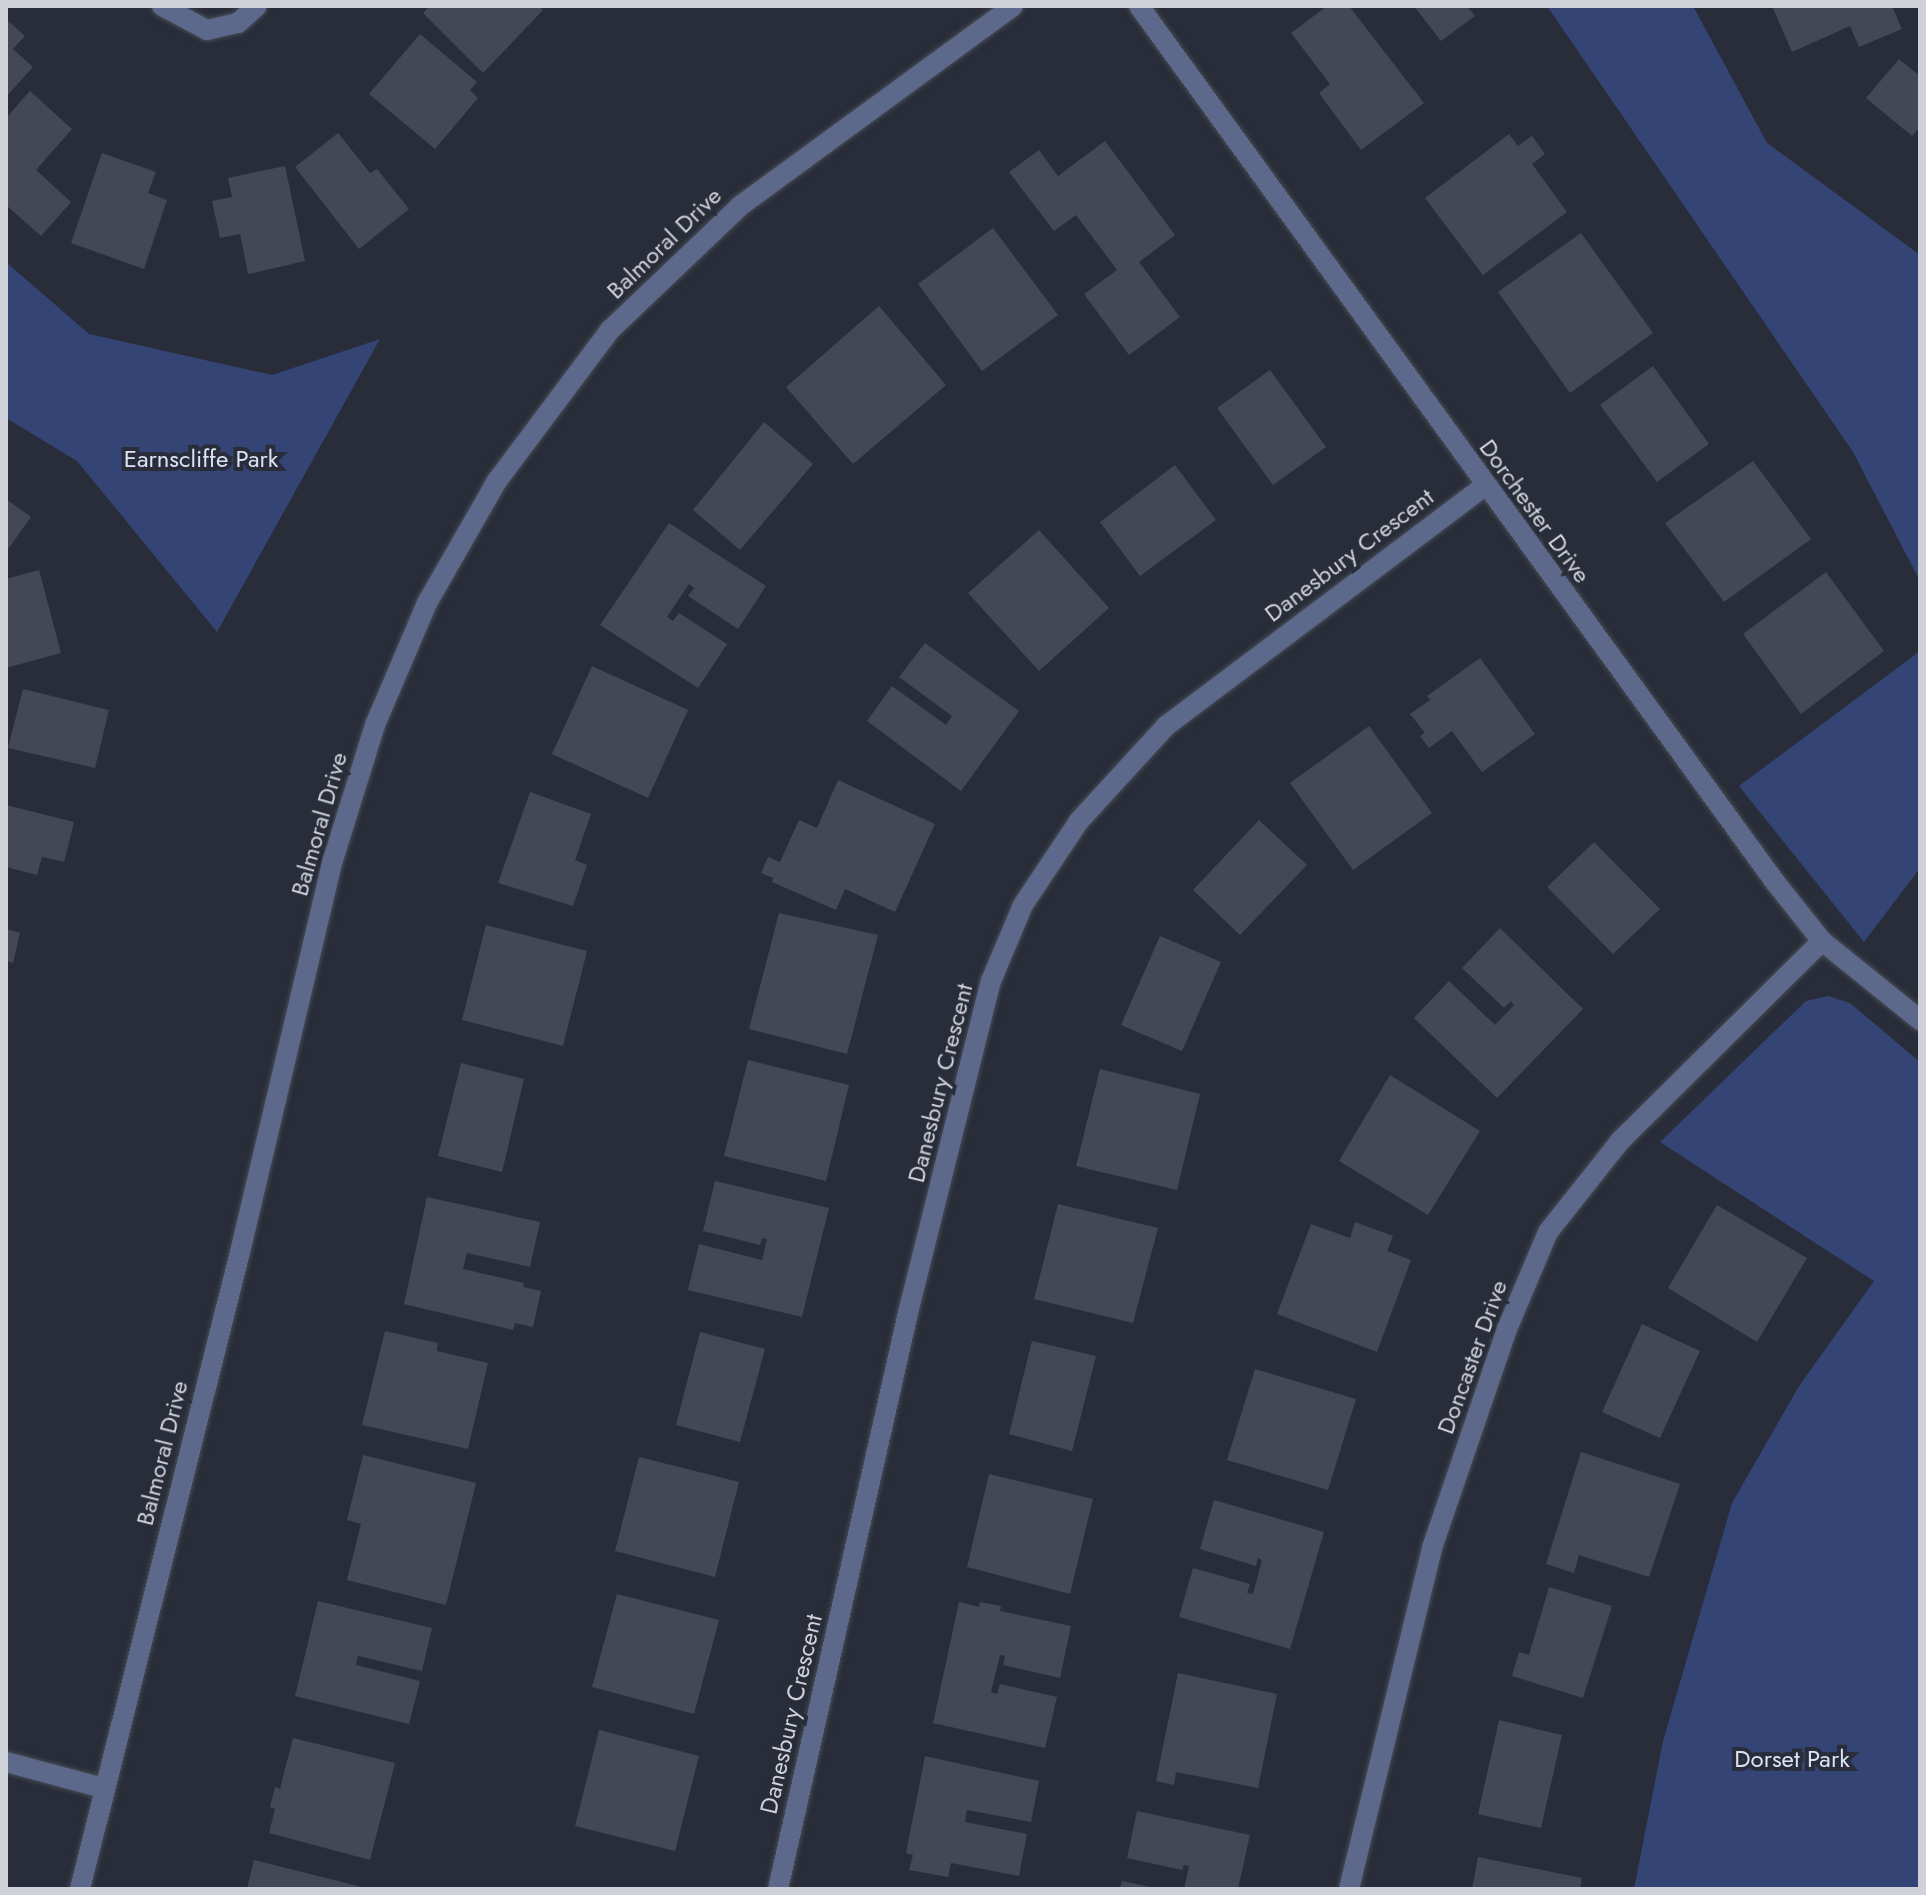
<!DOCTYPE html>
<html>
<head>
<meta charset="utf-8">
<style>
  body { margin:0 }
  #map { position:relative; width:1926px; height:1895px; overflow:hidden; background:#292d39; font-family:Jost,sans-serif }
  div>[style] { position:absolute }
  .green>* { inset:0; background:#344475 }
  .building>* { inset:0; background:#434854 }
  .roads { filter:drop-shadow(0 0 2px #474b56) drop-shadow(0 0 2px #474b56) }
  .minor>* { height:20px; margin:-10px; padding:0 10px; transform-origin:10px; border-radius:10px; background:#5d698b }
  span { translate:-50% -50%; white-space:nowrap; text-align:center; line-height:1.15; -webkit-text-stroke:8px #292d39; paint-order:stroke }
  .street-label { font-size:24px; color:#cfd2d9 }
  .park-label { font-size:24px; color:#dae2f8 }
  .frame { position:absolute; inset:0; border:8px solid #cfd2d9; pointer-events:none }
</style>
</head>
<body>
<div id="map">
  <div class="green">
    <div style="clip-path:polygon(1547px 6px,1693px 6px,1767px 143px,1920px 255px,1920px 581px,1853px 452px)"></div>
    <div style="clip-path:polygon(6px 262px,89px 334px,272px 375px,380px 339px,217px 632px,77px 461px,6px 418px)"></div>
    <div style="clip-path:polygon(1920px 651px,1920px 868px,1864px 942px,1739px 786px)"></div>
    <div style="clip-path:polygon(1828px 996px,1850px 1003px,1920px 1062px,1920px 1883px,1917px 1889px,1634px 1889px,1663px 1741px,1732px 1503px,1799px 1386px,1874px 1281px,1660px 1142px,1806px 1001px)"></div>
  </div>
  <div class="building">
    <div style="clip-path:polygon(430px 6px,539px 6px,543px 10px,483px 73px,423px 13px)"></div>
    <div style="clip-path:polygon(1327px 6px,1349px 6px,1424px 103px,1361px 150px,1319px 93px,1330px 84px,1291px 33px)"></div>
    <div style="clip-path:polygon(1414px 6px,1467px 6px,1475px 16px,1441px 41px)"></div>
    <div style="clip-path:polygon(1772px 6px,1892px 6px,1902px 29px,1859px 47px,1850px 26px,1792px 52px)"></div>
    <div style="clip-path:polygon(6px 19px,25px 36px,13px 49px,33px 67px,6px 97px)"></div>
    <div style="clip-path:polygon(420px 34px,477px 82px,470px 90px,478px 98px,435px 149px,369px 94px)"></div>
    <div style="clip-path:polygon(1899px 59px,1920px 76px,1920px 127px,1912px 136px,1866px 98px)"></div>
    <div style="clip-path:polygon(30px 91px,72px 129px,36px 170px,71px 202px,41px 236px,6px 205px,6px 118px)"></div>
    <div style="clip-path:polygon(338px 133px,370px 173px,377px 169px,409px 209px,359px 249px,295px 167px)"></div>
    <div style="clip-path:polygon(1509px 134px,1518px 146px,1532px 136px,1545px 154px,1532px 164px,1567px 212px,1483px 275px,1425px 198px)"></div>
    <div style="clip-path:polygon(1105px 141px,1175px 235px,1139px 262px,1180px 317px,1129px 355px,1084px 294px,1117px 270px,1076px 215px,1054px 231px,1009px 172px,1039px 150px,1058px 176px)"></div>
    <div style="clip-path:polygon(102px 153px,156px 172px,148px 193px,167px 200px,144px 269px,71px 243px)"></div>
    <div style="clip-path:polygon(285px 166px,305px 261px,248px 274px,240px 234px,220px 238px,212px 201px,232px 197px,228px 178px)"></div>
    <div style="clip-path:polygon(993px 228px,1058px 315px,982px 371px,918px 284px)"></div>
    <div style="clip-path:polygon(1581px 233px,1653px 333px,1570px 393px,1498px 292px)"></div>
    <div style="clip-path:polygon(879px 306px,946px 385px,853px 464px,786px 387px)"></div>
    <div style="clip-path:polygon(1653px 366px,1709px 444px,1657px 482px,1600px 405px)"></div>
    <div style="clip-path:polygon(1270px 370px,1326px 447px,1273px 485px,1217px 408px)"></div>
    <div style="clip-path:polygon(764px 422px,813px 464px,740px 550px,693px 510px)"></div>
    <div style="clip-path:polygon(1753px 461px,1811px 539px,1724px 602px,1665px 523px)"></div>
    <div style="clip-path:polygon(1175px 465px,1216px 520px,1140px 576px,1100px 522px)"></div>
    <div style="clip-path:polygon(6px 499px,31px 517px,6px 552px)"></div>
    <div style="clip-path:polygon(669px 523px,766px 586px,738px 629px,688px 596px,694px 588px,689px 584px,667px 617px,673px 621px,679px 613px,727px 644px,698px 688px,600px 625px)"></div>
    <div style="clip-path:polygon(1039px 530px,1109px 608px,1039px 671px,968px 593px)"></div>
    <div style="clip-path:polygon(39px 570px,61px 653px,6px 668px,6px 579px)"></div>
    <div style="clip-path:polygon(1826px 572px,1884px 651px,1801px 714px,1743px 634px)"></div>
    <div style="clip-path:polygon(925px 643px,1019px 711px,961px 791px,867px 721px,892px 686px,946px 725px,952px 716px,899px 677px)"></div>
    <div style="clip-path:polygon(1480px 658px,1535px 734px,1482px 772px,1452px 731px,1429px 748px,1420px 736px,1425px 733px,1410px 714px,1430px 700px,1427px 696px)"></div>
    <div style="clip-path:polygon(592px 666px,688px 710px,648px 798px,552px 754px)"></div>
    <div style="clip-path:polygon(23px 689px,109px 710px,95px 768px,8px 748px)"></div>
    <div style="clip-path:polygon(1369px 726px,1432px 813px,1353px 870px,1290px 783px)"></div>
    <div style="clip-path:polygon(838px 780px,935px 824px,895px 912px,845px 889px,836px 910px,772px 882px,773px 878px,761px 873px,768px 857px,780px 862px,799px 820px,817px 828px)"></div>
    <div style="clip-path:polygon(530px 792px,591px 814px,575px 860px,587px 865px,573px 906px,498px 883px)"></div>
    <div style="clip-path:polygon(6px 805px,74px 822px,64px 862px,42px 857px,37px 875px,6px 867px)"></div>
    <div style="clip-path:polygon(1259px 820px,1307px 865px,1240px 935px,1193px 890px)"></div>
    <div style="clip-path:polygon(1594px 842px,1660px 909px,1613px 954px,1547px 887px)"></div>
    <div style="clip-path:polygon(779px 913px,878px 935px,847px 1054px,749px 1029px)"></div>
    <div style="clip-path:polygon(486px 925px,587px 951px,563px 1046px,462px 1020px)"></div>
    <div style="clip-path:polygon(1500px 928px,1583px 1009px,1497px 1098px,1414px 1018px,1449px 981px,1495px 1025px,1514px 1005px,1511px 1001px,1504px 1008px,1462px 968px)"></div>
    <div style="clip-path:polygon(6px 929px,20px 933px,13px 963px,6px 961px)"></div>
    <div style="clip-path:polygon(1160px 936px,1221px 962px,1182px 1051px,1121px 1025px)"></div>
    <div style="clip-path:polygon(748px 1060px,849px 1085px,826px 1181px,724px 1156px)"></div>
    <div style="clip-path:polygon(461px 1063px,524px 1079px,502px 1172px,438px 1156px)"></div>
    <div style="clip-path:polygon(1100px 1069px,1200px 1094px,1177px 1190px,1076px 1166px)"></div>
    <div style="clip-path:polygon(1390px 1075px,1480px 1131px,1428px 1215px,1339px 1161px)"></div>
    <div style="clip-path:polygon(715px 1181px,829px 1208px,802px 1317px,688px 1290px,699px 1244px,762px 1260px,767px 1239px,762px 1238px,760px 1245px,703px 1231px)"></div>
    <div style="clip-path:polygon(427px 1197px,540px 1222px,530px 1267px,467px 1253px,463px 1269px,524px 1283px,523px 1287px,541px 1291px,533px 1327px,515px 1323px,513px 1330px,404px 1304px)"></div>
    <div style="clip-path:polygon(1058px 1204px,1158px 1228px,1133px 1323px,1034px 1299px)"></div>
    <div style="clip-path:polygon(1717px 1205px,1807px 1258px,1757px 1342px,1668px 1288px)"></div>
    <div style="clip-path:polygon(1355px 1222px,1393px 1236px,1387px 1251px,1411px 1260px,1377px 1352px,1277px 1314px,1311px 1224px,1350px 1238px)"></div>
    <div style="clip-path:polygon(1642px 1324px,1700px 1351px,1660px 1438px,1602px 1412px)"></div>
    <div style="clip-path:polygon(385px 1331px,438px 1343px,437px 1351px,488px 1363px,468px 1449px,362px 1425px)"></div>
    <div style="clip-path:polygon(700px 1332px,765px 1349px,740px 1442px,676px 1425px)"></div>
    <div style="clip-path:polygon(1032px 1341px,1096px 1356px,1072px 1451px,1009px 1434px)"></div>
    <div style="clip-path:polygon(1255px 1369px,1356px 1399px,1328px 1490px,1227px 1460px)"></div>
    <div style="clip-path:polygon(1581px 1452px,1680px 1484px,1649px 1577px,1579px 1555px,1574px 1573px,1546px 1564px)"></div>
    <div style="clip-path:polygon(363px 1455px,476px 1483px,446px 1605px,347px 1580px,361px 1524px,347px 1520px)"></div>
    <div style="clip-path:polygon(639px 1457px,739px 1482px,715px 1577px,615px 1551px)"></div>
    <div style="clip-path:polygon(989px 1474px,1093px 1499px,1070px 1594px,967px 1567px)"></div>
    <div style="clip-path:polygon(1214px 1500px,1324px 1532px,1290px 1649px,1179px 1617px,1193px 1568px,1250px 1584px,1247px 1593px,1253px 1594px,1262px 1560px,1258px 1558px,1256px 1566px,1200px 1549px)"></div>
    <div style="clip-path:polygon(1549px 1587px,1612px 1606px,1583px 1698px,1512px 1676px,1519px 1652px,1529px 1655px)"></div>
    <div style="clip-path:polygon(617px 1594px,719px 1620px,694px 1714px,592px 1687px)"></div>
    <div style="clip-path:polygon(318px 1601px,432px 1628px,422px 1671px,358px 1656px,356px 1665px,420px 1681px,409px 1724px,295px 1696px)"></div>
    <div style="clip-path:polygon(959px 1602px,979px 1607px,980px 1602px,1001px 1606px,1000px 1611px,1071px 1626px,1060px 1678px,1003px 1665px,1005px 1656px,1000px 1655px,991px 1692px,997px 1694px,1000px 1684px,1057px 1697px,1045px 1748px,933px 1723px)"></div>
    <div style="clip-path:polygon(1178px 1673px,1277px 1694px,1258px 1788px,1176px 1772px,1174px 1785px,1156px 1781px)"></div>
    <div style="clip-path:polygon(1499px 1720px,1562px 1735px,1541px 1828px,1478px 1814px)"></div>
    <div style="clip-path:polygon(599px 1730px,699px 1756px,675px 1851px,575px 1826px)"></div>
    <div style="clip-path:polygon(293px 1738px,395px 1763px,370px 1860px,269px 1833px,275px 1809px,270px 1807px,275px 1787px,280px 1789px)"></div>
    <div style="clip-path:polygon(925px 1756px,1039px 1781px,1031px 1822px,967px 1810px,965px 1822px,1027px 1834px,1019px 1876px,951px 1863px,948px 1877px,909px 1870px,913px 1855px,906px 1853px)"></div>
    <div style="clip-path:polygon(1137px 1811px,1250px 1835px,1238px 1889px,1184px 1889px,1189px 1866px,1184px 1865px,1182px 1870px,1127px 1858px)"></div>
    <div style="clip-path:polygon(1478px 1857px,1582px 1878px,1580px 1889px,1472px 1889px)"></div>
    <div style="clip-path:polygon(254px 1860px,366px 1888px,366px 1889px,247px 1889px)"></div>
    <div style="clip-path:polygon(1122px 1881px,1155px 1888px,1155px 1889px,1120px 1889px)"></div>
  </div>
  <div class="roads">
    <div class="minor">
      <div style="left:162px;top:6px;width:51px;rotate:28.1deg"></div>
      <div style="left:207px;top:30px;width:32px;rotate:-13deg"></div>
      <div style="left:238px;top:23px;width:25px;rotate:-42deg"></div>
      <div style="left:1139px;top:6px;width:1083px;rotate:54.02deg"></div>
      <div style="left:1775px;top:882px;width:75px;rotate:51.5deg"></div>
      <div style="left:1822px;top:941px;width:126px;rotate:38.9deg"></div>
      <div style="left:6px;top:1762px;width:100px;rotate:15deg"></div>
      <div style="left:80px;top:1889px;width:661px;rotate:-75.9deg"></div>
      <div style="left:241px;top:1248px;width:399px;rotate:-76.7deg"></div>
      <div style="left:333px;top:860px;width:141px;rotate:-72.7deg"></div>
      <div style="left:375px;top:725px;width:133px;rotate:-66.9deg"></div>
      <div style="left:427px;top:603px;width:141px;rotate:-60.2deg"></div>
      <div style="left:497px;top:481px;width:189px;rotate:-53.2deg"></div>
      <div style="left:610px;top:330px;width:180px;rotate:-43.6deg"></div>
      <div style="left:740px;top:206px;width:338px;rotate:-36.2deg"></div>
      <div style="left:778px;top:1889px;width:590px;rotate:-77.28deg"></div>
      <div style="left:908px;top:1313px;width:342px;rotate:-76deg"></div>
      <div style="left:991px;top:981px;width:82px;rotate:-67.2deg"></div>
      <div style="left:1023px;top:905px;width:101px;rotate:-56.3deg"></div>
      <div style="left:1079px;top:821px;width:129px;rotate:-47.5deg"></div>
      <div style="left:1166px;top:726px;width:398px;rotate:-37deg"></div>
      <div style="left:1349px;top:1889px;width:351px;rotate:-76.3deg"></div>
      <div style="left:1432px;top:1548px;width:231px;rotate:-71.1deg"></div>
      <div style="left:1507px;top:1329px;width:105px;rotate:-67.1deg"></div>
      <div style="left:1548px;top:1232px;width:116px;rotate:-51.6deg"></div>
      <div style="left:1620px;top:1141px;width:284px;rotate:-44.7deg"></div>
    </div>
  </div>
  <div class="street-label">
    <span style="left:664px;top:243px;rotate:-44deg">Balmoral Drive</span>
    <span style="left:1535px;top:511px;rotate:54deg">Dorchester Drive</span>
    <span style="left:1349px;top:555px;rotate:-37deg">Danesbury Crescent</span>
    <span style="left:319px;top:824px;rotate:-74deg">Balmoral Drive</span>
    <span style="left:940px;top:1083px;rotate:-76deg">Danesbury Crescent</span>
    <span style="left:1472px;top:1357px;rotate:-70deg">Doncaster Drive</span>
    <span style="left:162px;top:1453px;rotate:-76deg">Balmoral Drive</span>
    <span style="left:791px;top:1714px;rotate:-77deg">Danesbury Crescent</span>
  </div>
  <div class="park-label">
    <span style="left:201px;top:459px">Earnscliffe Park</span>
    <span style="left:1792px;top:1759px">Dorset Park</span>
  </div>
  <div class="frame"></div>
</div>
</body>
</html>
